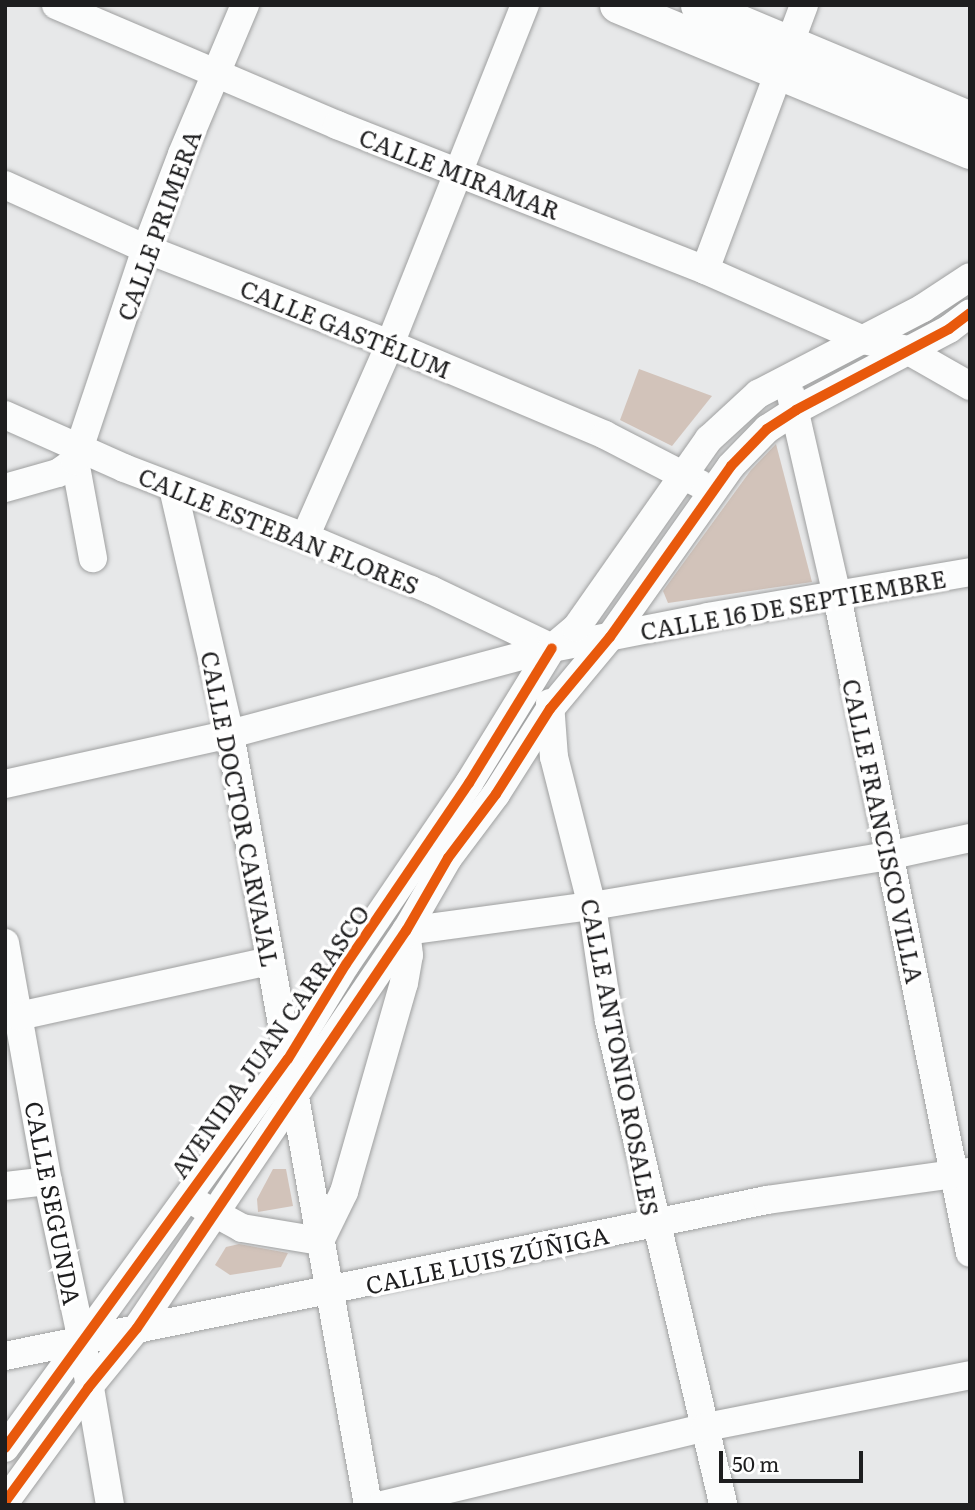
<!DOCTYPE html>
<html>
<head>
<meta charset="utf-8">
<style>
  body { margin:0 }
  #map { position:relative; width:975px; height:1510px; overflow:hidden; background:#e7e8e9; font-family:Literata,serif }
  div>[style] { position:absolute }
  .building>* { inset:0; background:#d2c3ba }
  .roads { filter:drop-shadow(0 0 2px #9fa0a0) drop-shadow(0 0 2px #9fa0a0) }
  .minor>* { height:28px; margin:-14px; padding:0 14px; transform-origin:14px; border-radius:14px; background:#fbfcfc }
  .major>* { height:35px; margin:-17.5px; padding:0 17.5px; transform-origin:17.5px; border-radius:17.5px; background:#fbfcfc }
  .cycleway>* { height:10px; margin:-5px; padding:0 5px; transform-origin:5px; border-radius:5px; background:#e8590c }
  span { translate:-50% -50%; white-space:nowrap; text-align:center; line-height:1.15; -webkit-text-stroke:7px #fff; paint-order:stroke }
  .street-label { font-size:24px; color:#1e1e1f }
  .frame { position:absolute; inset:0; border:7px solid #1e1e1f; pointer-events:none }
  .scale { position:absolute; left:719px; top:1451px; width:144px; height:32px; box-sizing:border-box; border:4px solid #1e1e1f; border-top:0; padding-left:9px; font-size:21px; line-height:24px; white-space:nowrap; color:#1e1e1f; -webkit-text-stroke:5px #fff; paint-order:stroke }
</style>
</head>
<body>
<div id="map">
  <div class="building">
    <div style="clip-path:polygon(639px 369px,712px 396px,672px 446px,620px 420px)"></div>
    <div style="clip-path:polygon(776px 444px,812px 582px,668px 603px,663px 591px,751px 470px)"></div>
    <div style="clip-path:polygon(273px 1169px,286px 1169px,293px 1206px,258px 1212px,257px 1199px)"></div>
    <div style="clip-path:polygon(239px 1244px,288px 1253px,281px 1267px,230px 1275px,215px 1265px,226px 1247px)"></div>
  </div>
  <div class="roads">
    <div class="minor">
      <div style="left:56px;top:5px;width:306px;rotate:23.1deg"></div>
      <div style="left:337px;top:125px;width:396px;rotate:21.5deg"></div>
      <div style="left:705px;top:270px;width:174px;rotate:23.8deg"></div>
      <div style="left:864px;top:340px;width:44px;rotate:13.1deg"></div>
      <div style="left:907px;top:350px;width:73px;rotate:29.7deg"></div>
      <div style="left:5px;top:185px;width:155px;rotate:24.4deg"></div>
      <div style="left:146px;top:249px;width:262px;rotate:21.3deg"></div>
      <div style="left:390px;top:344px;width:233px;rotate:22.9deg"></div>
      <div style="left:605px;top:435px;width:107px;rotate:27.3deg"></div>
      <div style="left:705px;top:270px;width:283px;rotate:-69.5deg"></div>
      <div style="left:791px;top:395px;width:206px;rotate:77.1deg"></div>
      <div style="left:837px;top:596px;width:670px;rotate:78.56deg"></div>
      <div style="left:5px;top:415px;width:130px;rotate:24deg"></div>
      <div style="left:124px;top:468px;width:194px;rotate:20.9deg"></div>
      <div style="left:305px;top:537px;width:137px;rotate:22.8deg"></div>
      <div style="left:431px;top:590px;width:134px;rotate:25.6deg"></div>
      <div style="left:75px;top:461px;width:99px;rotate:79.5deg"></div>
      <div style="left:5px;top:488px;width:55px;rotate:-15.8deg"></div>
      <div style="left:58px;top:473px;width:21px;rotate:-35deg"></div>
      <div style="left:75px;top:461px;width:224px;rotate:-71.5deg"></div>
      <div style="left:146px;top:249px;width:102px;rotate:-69.2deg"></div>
      <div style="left:182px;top:154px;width:162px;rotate:-67.1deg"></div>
      <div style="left:173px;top:488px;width:253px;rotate:77deg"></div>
      <div style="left:230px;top:734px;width:783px;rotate:79.85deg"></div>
      <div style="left:305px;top:537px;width:211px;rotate:-66.2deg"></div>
      <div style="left:390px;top:344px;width:365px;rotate:-68.3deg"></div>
      <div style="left:550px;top:703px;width:54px;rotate:85.8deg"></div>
      <div style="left:554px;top:757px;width:154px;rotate:75.7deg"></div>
      <div style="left:592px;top:906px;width:116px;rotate:81.6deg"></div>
      <div style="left:609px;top:1021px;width:497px;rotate:76.7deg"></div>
      <div style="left:5px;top:784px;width:230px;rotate:-12.5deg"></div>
      <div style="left:230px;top:734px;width:333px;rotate:-15deg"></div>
      <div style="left:552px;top:648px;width:159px;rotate:-11.2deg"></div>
      <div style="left:708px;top:617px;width:266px;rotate:-9.7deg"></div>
      <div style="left:406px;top:931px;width:188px;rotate:-7.7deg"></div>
      <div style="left:592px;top:906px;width:299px;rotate:-9.6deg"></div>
      <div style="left:887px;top:856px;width:85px;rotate:-12.2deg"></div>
      <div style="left:5px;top:943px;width:242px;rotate:79.8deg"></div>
      <div style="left:48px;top:1181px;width:164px;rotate:78deg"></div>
      <div style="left:82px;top:1341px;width:166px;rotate:80.3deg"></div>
      <div style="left:19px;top:1016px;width:257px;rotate:-12.4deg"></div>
      <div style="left:5px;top:1186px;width:43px;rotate:-6.6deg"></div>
      <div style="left:200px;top:1205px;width:48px;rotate:28.7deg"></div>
      <div style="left:242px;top:1228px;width:79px;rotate:9.5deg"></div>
      <div style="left:320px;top:1241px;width:55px;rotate:-63.9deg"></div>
      <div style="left:344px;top:1192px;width:217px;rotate:-74deg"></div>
      <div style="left:404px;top:983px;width:28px;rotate:-80deg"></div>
      <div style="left:409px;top:955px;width:24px;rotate:-97deg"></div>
      <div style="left:5px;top:1356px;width:778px;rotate:-11.57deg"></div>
      <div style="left:767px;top:1200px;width:205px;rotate:-7.9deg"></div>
      <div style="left:5px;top:1448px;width:481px;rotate:-54deg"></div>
      <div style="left:288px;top:1059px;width:111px;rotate:-58.6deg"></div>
      <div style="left:346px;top:964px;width:219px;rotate:-55.8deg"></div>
      <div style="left:469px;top:783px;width:158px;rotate:-58.4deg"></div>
      <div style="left:552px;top:648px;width:31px;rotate:-40deg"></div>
      <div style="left:576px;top:628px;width:231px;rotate:-54.9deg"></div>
      <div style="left:709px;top:439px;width:67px;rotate:-42.6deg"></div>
      <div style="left:758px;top:394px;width:186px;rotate:-27.5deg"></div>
      <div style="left:923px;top:308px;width:56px;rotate:-33.4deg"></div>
      <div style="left:5px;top:1502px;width:141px;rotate:-53.9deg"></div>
      <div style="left:88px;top:1388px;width:77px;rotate:-50.8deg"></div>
      <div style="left:137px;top:1328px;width:480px;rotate:-55.9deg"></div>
      <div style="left:406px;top:931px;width:84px;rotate:-60.1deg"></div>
      <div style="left:448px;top:858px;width:80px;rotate:-53.1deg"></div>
      <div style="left:496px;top:794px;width:101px;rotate:-57.6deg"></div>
      <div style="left:550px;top:709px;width:94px;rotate:-50.2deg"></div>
      <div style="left:610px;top:637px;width:209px;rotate:-54.7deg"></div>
      <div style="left:731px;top:466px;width:52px;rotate:-45.8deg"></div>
      <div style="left:767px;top:429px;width:35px;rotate:-33deg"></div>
      <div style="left:796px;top:410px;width:173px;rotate:-27.9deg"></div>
      <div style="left:949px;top:329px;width:26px;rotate:-37deg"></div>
      <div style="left:382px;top:1505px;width:333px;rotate:-13.5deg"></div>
      <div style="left:706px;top:1427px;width:269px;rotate:-11.1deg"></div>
    </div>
    <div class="major">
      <div style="left:617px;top:5px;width:382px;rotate:22.5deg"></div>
      <div style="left:698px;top:5px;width:295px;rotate:22.7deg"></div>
    </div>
  </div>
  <div class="cycleway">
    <div style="left:5px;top:1448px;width:481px;rotate:-54deg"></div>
    <div style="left:288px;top:1059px;width:111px;rotate:-58.6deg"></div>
    <div style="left:346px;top:964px;width:219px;rotate:-55.8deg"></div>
    <div style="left:469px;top:783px;width:158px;rotate:-58.4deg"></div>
    <div style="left:5px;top:1502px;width:141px;rotate:-53.9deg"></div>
    <div style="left:88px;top:1388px;width:77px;rotate:-50.8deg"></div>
    <div style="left:137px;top:1328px;width:480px;rotate:-55.9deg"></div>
    <div style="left:406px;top:931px;width:84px;rotate:-60.1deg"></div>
    <div style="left:448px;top:858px;width:80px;rotate:-53.1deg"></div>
    <div style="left:496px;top:794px;width:101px;rotate:-57.6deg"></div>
    <div style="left:550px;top:709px;width:94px;rotate:-50.2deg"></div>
    <div style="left:610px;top:637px;width:209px;rotate:-54.7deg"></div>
    <div style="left:731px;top:466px;width:52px;rotate:-45.8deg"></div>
    <div style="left:767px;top:429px;width:35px;rotate:-33deg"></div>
    <div style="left:796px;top:410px;width:173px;rotate:-27.9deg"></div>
    <div style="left:949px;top:329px;width:26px;rotate:-37deg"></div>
  </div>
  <div class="street-label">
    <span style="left:460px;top:173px;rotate:21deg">CALLE MIRAMAR</span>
    <span style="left:158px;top:225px;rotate:-70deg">CALLE PRIMERA</span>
    <span style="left:346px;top:328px;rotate:22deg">CALLE GASTÉLUM</span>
    <span style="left:279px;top:530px;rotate:22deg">CALLE ESTEBAN FLORES</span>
    <span style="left:793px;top:604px;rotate:-10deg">CALLE 16 DE SEPTIEMBRE</span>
    <span style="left:241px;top:809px;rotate:79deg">CALLE DOCTOR CARVAJAL</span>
    <span style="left:884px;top:831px;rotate:78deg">CALLE FRANCISCO VILLA</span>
    <span style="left:269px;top:1041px;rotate:-55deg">AVENIDA JUAN CARRASCO</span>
    <span style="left:621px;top:1057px;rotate:79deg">CALLE ANTONIO ROSALES</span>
    <span style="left:54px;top:1203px;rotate:79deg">CALLE SEGUNDA</span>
    <span style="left:487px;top:1259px;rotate:-12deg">CALLE LUIS ZÚÑIGA</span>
  </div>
  <div class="frame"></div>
  <div class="scale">50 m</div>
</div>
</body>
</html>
